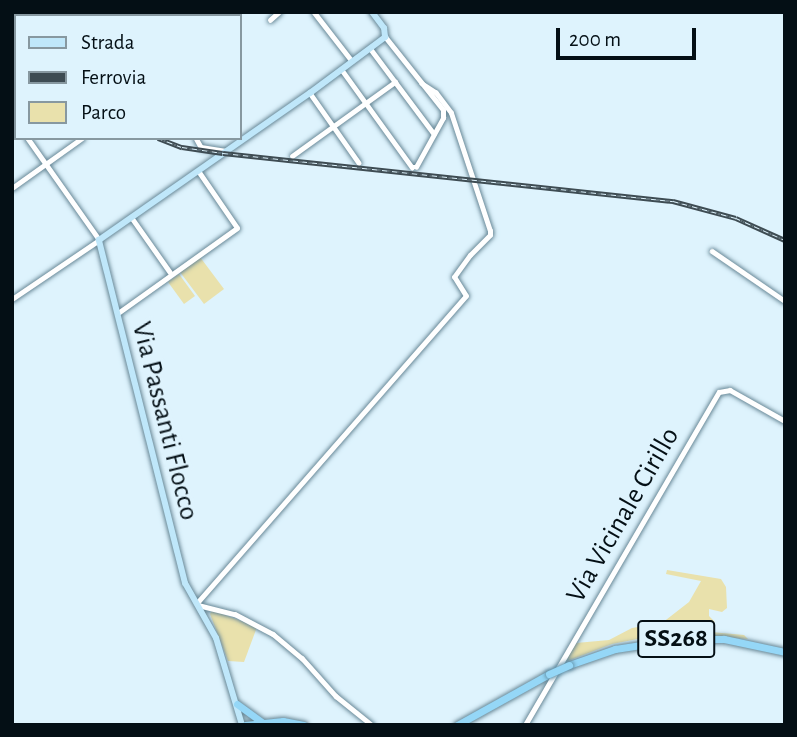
<!DOCTYPE html>
<html>
<head>
<meta charset="utf-8">
<style>
  body { margin:0 }
  #map { position:relative; width:797px; height:737px; overflow:hidden; background:#def3fd; font-family:"Alegreya Sans",sans-serif }
  div>[style] { position:absolute }
  .green>* { inset:0; background:#e9e1ac }
  .roads { filter:drop-shadow(0 0 2px #698998) drop-shadow(0 0 2px #698998) }
  .minor>* { height:4.5px; margin:-2.25px; padding:0 2.25px; transform-origin:2.25px; border-radius:2.25px; background:#fff }
  .major>* { height:6px; margin:-3px; padding:0 3px; transform-origin:3px; border-radius:3px; background:#bfe7fa }
  .highway>* { height:7px; margin:-3.5px; padding:0 3.5px; transform-origin:3.5px; border-radius:3.5px; background:#95d7f7 }
  .rail>* { height:4.5px; margin-top:-2.25px; transform-origin:0; background:repeating-linear-gradient(90deg,#def3fd 0 5px,#3e4c53 0 10px); box-sizing:border-box; border-block:2px solid #3e4c53 }
  .bridges { filter:drop-shadow(0 0 2px #6291a8) drop-shadow(0 0 2px #6291a8) }
  .highway-bridge>* { height:7px; margin:-3.5px; padding:0 3.5px; transform-origin:3.5px; border-radius:3.5px; background:#95d7f7 }
  span { translate:-50% -50%; white-space:nowrap; text-align:center; line-height:1.15; -webkit-text-stroke:7px #def3fd; paint-order:stroke }
  .shield-label span { padding:2px 5px; background:#def3fd; border:2px solid; border-radius:5px; -webkit-text-stroke-width:0 }
  .shield-label { font-size:26px; color:#040f15; font-weight:700 }
  .street-label { font-size:28px; color:#040f15 }
  .frame { position:absolute; inset:0; border:14px solid #040f15; pointer-events:none }
  .legend { position:absolute; left:14px; top:14px; width:228px; height:126px; box-sizing:border-box; background:#def3fd; border:2px solid #8798a0; margin:0; padding:9px 12px; list-style:none; font-size:21px; color:#040f15 }
  .legend li { display:flex; align-items:center; gap:14px; height:35px }
  .legend b { width:35px; border:2px solid #8798a0 }
  .scale { position:absolute; left:556px; top:28px; width:140px; height:32px; box-sizing:border-box; border:4px solid #040f15; border-top:0; padding-left:9px; font-size:21px; line-height:24px; white-space:nowrap; color:#040f15; -webkit-text-stroke:5px #def3fd; paint-order:stroke }
</style>
</head>
<body>
<div id="map">
  <div class="green">
    <div style="clip-path:polygon(200px 257px,224px 289px,204px 304px,180px 272px)"></div>
    <div style="clip-path:polygon(179px 274px,195px 296px,184px 304px,168px 282px)"></div>
    <div style="clip-path:polygon(667px 570px,721px 579px,726px 587px,727px 608px,722px 612px,709px 609px,709px 616px,715px 622px,699px 631px,744px 635px,748px 639px,663px 634px,612px 644px,565px 662px,576px 643px,609px 640px,632px 628px,662px 623px,689px 602px,701px 581px,666px 574px)"></div>
    <div style="clip-path:polygon(212px 610px,257px 627px,244px 662px,228px 661px,210px 614px)"></div>
  </div>
  <div class="roads">
    <div class="minor">
      <div style="left:150px;top:12px;width:5px;rotate:53deg"></div>
      <div style="left:210px;top:12px;width:4px;rotate:63deg"></div>
      <div style="left:314px;top:12px;width:62px;rotate:52.2deg"></div>
      <div style="left:98px;top:16px;width:6px;rotate:-45deg"></div>
      <div style="left:270px;top:20px;width:12px;rotate:-42deg"></div>
      <div style="left:370px;top:48px;width:107px;rotate:53.3deg"></div>
      <div style="left:342px;top:70px;width:120px;rotate:54.2deg"></div>
      <div style="left:412px;top:167px;width:4px"></div>
      <div style="left:416px;top:167px;width:56px;rotate:-61.1deg"></div>
      <div style="left:443px;top:118px;width:8px;rotate:-90deg"></div>
      <div style="left:443px;top:110px;width:93px;rotate:-128.5deg"></div>
      <div style="left:12px;top:83px;width:5px;rotate:-37deg"></div>
      <div style="left:310px;top:93px;width:85px;rotate:55deg"></div>
      <div style="left:12px;top:119px;width:6px;rotate:51deg"></div>
      <div style="left:196px;top:138px;width:10px;rotate:61deg"></div>
      <div style="left:201px;top:147px;width:25px;rotate:9deg"></div>
      <div style="left:292px;top:156px;width:127px;rotate:-35.7deg"></div>
      <div style="left:12px;top:188px;width:86px;rotate:-35.5deg"></div>
      <div style="left:132px;top:218px;width:66px;rotate:54.9deg"></div>
      <div style="left:712px;top:251px;width:88px;rotate:34.4deg"></div>
      <div style="left:12px;top:299px;width:105px;rotate:-34.1deg"></div>
      <div style="left:99px;top:240px;width:125px;rotate:-125.2deg"></div>
      <div style="left:118px;top:313px;width:146px;rotate:-35.5deg"></div>
      <div style="left:237px;top:228px;width:69px;rotate:-124.4deg"></div>
      <div style="left:197px;top:603px;width:408px;rotate:-48.8deg"></div>
      <div style="left:466px;top:296px;width:22px;rotate:-122deg"></div>
      <div style="left:454px;top:277px;width:27px;rotate:-54deg"></div>
      <div style="left:470px;top:255px;width:28px;rotate:-45deg"></div>
      <div style="left:490px;top:235px;width:4px;rotate:-90deg"></div>
      <div style="left:490px;top:231px;width:124px;rotate:-108.3deg"></div>
      <div style="left:451px;top:113px;width:25px;rotate:-127deg"></div>
      <div style="left:436px;top:93px;width:17px;rotate:-147deg"></div>
      <div style="left:198px;top:605px;width:38px;rotate:14deg"></div>
      <div style="left:235px;top:614px;width:43px;rotate:27.8deg"></div>
      <div style="left:273px;top:634px;width:38px;rotate:40deg"></div>
      <div style="left:302px;top:658px;width:51px;rotate:48.2deg"></div>
      <div style="left:336px;top:696px;width:46px;rotate:38.9deg"></div>
      <div style="left:525px;top:725px;width:385px;rotate:-59.8deg"></div>
      <div style="left:719px;top:392px;width:11px;rotate:-10deg"></div>
      <div style="left:730px;top:390px;width:63px;rotate:29.4deg"></div>
    </div>
    <div class="major">
      <div style="left:242px;top:725px;width:91px;rotate:-106.6deg"></div>
      <div style="left:216px;top:638px;width:63px;rotate:-119.4deg"></div>
      <div style="left:185px;top:583px;width:354px;rotate:-104.1deg"></div>
      <div style="left:99px;top:240px;width:257px;rotate:-34.9deg"></div>
      <div style="left:310px;top:93px;width:94px;rotate:-36.7deg"></div>
      <div style="left:385px;top:37px;width:9px;rotate:-96deg"></div>
      <div style="left:384px;top:28px;width:20px;rotate:-127deg"></div>
    </div>
    <div class="highway">
      <div style="left:569px;top:665px;width:49px;rotate:-19.2deg"></div>
      <div style="left:615px;top:649px;width:66px;rotate:-8.7deg"></div>
      <div style="left:680px;top:639px;width:44px"></div>
      <div style="left:724px;top:639px;width:62px;rotate:12deg"></div>
      <div style="left:237px;top:704px;width:31px;rotate:36deg"></div>
      <div style="left:245px;top:725px;width:38px;rotate:-6deg"></div>
      <div style="left:283px;top:721px;width:21px;rotate:11deg"></div>
      <div style="left:457px;top:725px;width:105px;rotate:-29deg"></div>
    </div>
  </div>
  <div class="rail">
    <div style="left:43px;top:12px;width:5px;rotate:53deg"></div>
    <div style="left:158px;top:138px;width:26px;rotate:21deg"></div>
    <div style="left:182px;top:147px;width:41px;rotate:8.3deg"></div>
    <div style="left:223px;top:153px;width:453px;rotate:6.1deg"></div>
    <div style="left:673px;top:201px;width:65px;rotate:15.1deg"></div>
    <div style="left:736px;top:218px;width:54px;rotate:24.2deg"></div>
  </div>
  <div class="bridges">
    <div class="highway-bridge">
      <div style="left:549px;top:674px;width:22px;rotate:-24deg"></div>
    </div>
  </div>
  <div class="shield-label">
    <span style="left:676px;top:639px">SS268</span>
  </div>
  <div class="street-label">
    <span style="left:165px;top:421px;rotate:76deg">Via Passanti Flocco</span>
    <span style="left:623px;top:515px;rotate:-60deg">Via Vicinale Cirillo</span>
  </div>
  <div class="frame"></div>
  <ul class="legend">
  <li><b style="height:9px;background:#bfe7fa"></b>Strada</li>
  <li><b style="height:9px;background:#3e4c53"></b>Ferrovia</li>
  <li><b style="height:19px;background:#e9e1ac"></b>Parco</li>
  </ul>
  <div class="scale">200 m</div>
</div>
</body>
</html>
